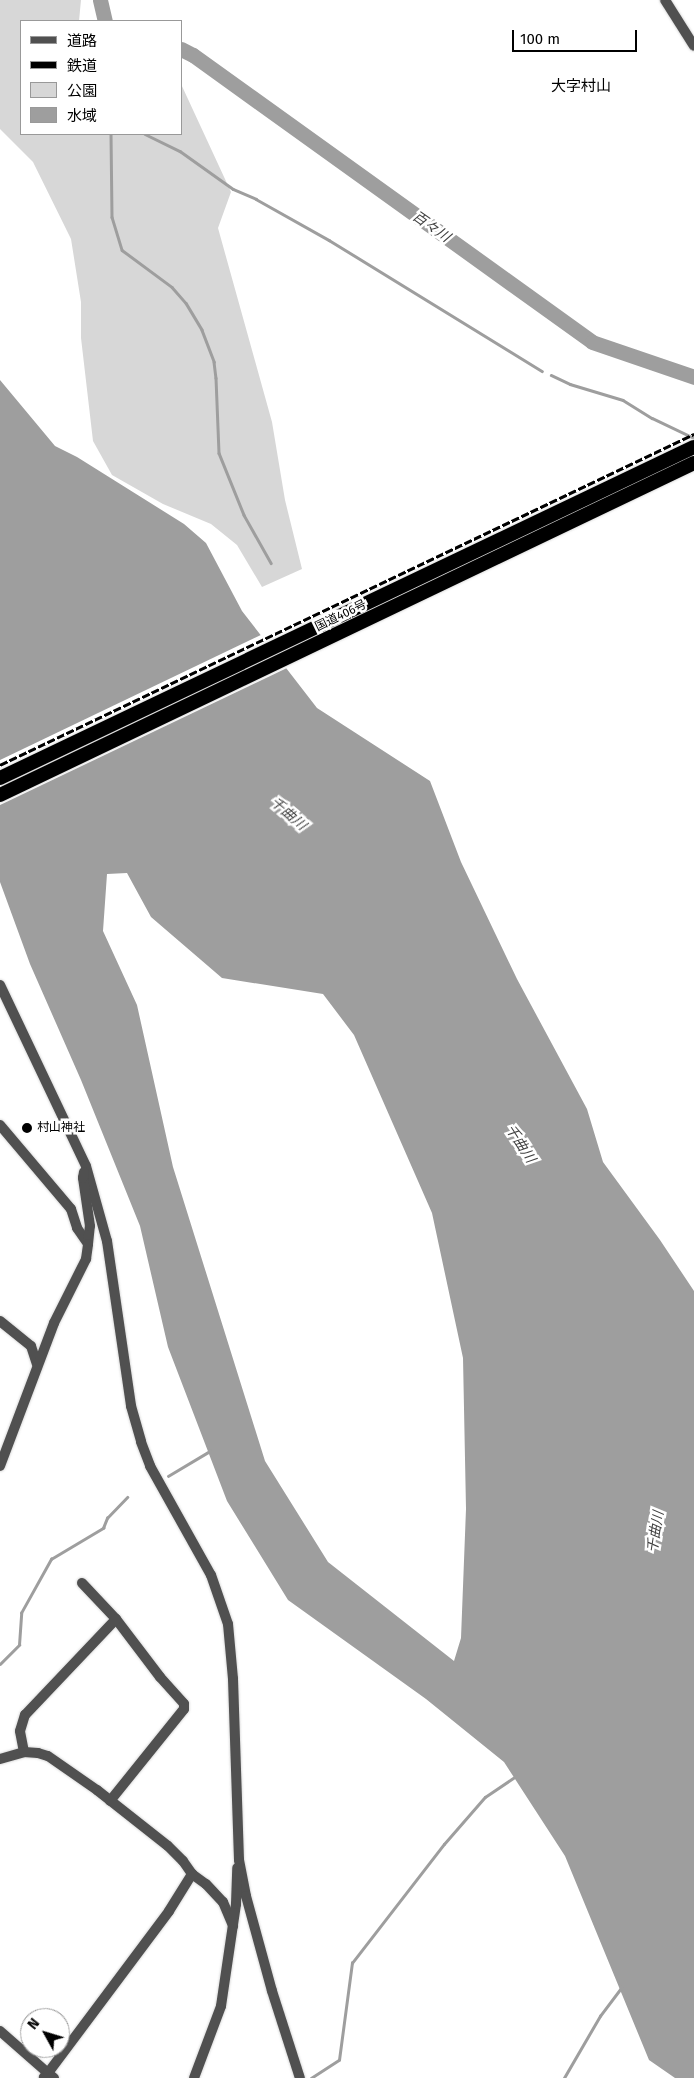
<!DOCTYPE html>
<html>
<head>
<meta charset="utf-8">
<style>
  body { margin:0 }
  #map { position:relative; width:694px; height:2078px; overflow:hidden; background:#fff; font-family:"Fira Sans","Noto Sans JP",sans-serif }
  div>[style] { position:absolute }
  .green>* { inset:0; background:#d7d7d7 }
  .water>* { inset:0; background:#9e9e9e }
  .pier>* { inset:0; background:#fff }
  .stream>* { height:2.5px; margin:-1.25px; padding:0 1.25px; transform-origin:1.25px; border-radius:1.25px; background:#9e9e9e }
  .river>* { height:15px; margin:-7.5px; padding:0 7.5px; transform-origin:7.5px; border-radius:7.5px; background:#9e9e9e }
  .roads { filter:drop-shadow(0 0 1px #dbdbdb) drop-shadow(0 0 1px #dbdbdb) }
  .minor>* { height:10px; margin:-5px; padding:0 5px; transform-origin:5px; border-radius:5px; background:#505050 }
  .highway>* { height:14px; margin:-7px; padding:0 7px; transform-origin:7px; border-radius:7px; background:#000 }
  .rail>* { height:2.5px; margin-top:-1.25px; transform-origin:0; background:repeating-linear-gradient(90deg,#000 0 8px,transparent 0 10.5px) }
  .dots>* { width:14px; height:14px; translate:-50% -50%; box-sizing:border-box; border:2px solid #fff; border-radius:50% }
  span { translate:-50% -50%; white-space:nowrap; text-align:center; line-height:1.15; -webkit-text-stroke:5px #fff; paint-order:stroke }
  .street-label { font-size:12px; color:#000 }
  .poi-label { font-size:12px; color:#000 }
  .left { translate:0 -50%; text-align:left }
  .water-label { font-size:14px; color:#3f3f3f; font-style:italic }
  .quarter-label { font-size:15px; color:#000 }
  .legend { position:absolute; left:20px; top:20px; width:162px; height:115px; box-sizing:border-box; background:#fff; border:1px solid #999; margin:0; padding:6px 9px; list-style:none; font-size:15px; color:#000 }
  .legend li { display:flex; align-items:center; gap:10px; height:25px }
  .legend b { width:25px; border:1px solid #999 }
  .north { position:absolute; left:20px; top:2008px; width:50px; height:50px; box-sizing:border-box; background:#fff; border:1px solid #999; border-radius:50%; rotate:309deg; font-size:14px; font-weight:700; line-height:20px; text-align:center; color:#000 }
  .north::after { content:''; display:block; margin:auto; width:18px; height:22px; background:#000; clip-path:polygon(50% 0,100% 100%,50% 72%,0 100%) }
  .scale { position:absolute; left:512px; top:30px; width:125px; height:22px; box-sizing:border-box; border:2px solid #000; border-top:0; padding-left:6px; font-size:15px; line-height:18px; white-space:nowrap; color:#000; -webkit-text-stroke:4px #fff; paint-order:stroke }
</style>
</head>
<body>
<div id="map">
  <div class="green">
    <div style="clip-path:polygon(0 0,81px 0,79px 21px,21px 21px,21px 134px,181px 134px,181px 84px,231px 192px,218px 228px,272px 422px,285px 500px,302px 569px,262px 587px,237px 545px,211px 524px,163px 504px,112px 475px,93px 441px,81px 338px,81px 302px,71px 239px,33px 162px,0 129px)"></div>
  </div>
  <div class="water">
    <div style="clip-path:polygon(evenodd,0 380px,55px 446px,77px 457px,184px 524px,206px 543px,242px 611px,317px 708px,430px 781px,461px 862px,517px 979px,587px 1109px,603px 1162px,660px 1240px,694px 1291px,694px 2078px,675px 2078px,649px 2060px,565px 1856px,504px 1762px,426px 1699px,288px 1600px,227px 1501px,168px 1347px,140px 1226px,81px 1080px,30px 964px,0 882px,0 380px,127px 873px,151px 917px,222px 978px,323px 994px,354px 1035px,432px 1213px,463px 1358px,466px 1509px,461px 1638px,454px 1661px,328px 1562px,265px 1461px,173px 1167px,137px 1005px,103px 931px,107px 874px,127px 873px)"></div>
  </div>
  <div class="pier">
    <div style="clip-path:polygon(263px 634px,289px 667px,0 805px,0 760px)"></div>
  </div>
  <div class="stream">
    <div style="left:111px;top:134px;width:83px;rotate:89.3deg"></div>
    <div style="left:112px;top:217px;width:34px;rotate:73deg"></div>
    <div style="left:122px;top:250px;width:62px;rotate:36.5deg"></div>
    <div style="left:172px;top:287px;width:21px;rotate:49deg"></div>
    <div style="left:186px;top:303px;width:31px;rotate:59deg"></div>
    <div style="left:202px;top:330px;width:34px;rotate:69deg"></div>
    <div style="left:214px;top:362px;width:16px;rotate:83deg"></div>
    <div style="left:216px;top:378px;width:75px;rotate:87.7deg"></div>
    <div style="left:219px;top:453px;width:67px;rotate:68deg"></div>
    <div style="left:244px;top:515px;width:55px;rotate:60.6deg"></div>
    <div style="left:145px;top:134px;width:39px;rotate:26deg"></div>
    <div style="left:180px;top:151px;width:65px;rotate:35.6deg"></div>
    <div style="left:233px;top:189px;width:25px;rotate:23deg"></div>
    <div style="left:256px;top:199px;width:84px;rotate:29.3deg"></div>
    <div style="left:329px;top:240px;width:250px;rotate:31.6deg"></div>
    <div style="left:551px;top:375px;width:21px;rotate:25deg"></div>
    <div style="left:570px;top:384px;width:55px;rotate:16.8deg"></div>
    <div style="left:623px;top:400px;width:34px;rotate:32deg"></div>
    <div style="left:652px;top:418px;width:47px;rotate:25.5deg"></div>
    <div style="left:168px;top:1476px;width:49px;rotate:-30.8deg"></div>
    <div style="left:0;top:1664px;width:27px;rotate:-45deg"></div>
    <div style="left:19px;top:1645px;width:32px;rotate:-86deg"></div>
    <div style="left:21px;top:1613px;width:62px;rotate:-60.9deg"></div>
    <div style="left:51px;top:1559px;width:61px;rotate:-30.8deg"></div>
    <div style="left:103px;top:1528px;width:11px;rotate:-68deg"></div>
    <div style="left:107px;top:1518px;width:29px;rotate:-46deg"></div>
    <div style="left:311px;top:2078px;width:33px;rotate:-33deg"></div>
    <div style="left:339px;top:2060px;width:98px;rotate:-82.4deg"></div>
    <div style="left:352px;top:1963px;width:150px;rotate:-52.3deg"></div>
    <div style="left:444px;top:1844px;width:62px;rotate:-48.9deg"></div>
    <div style="left:485px;top:1797px;width:37px;rotate:-34deg"></div>
    <div style="left:564px;top:2078px;width:72px;rotate:-59.9deg"></div>
    <div style="left:600px;top:2016px;width:36px;rotate:-53deg"></div>
  </div>
  <div class="river">
    <div style="left:100px;top:0;width:22px;rotate:77deg"></div>
    <div style="left:181px;top:49px;width:13px;rotate:27deg"></div>
    <div style="left:193px;top:55px;width:491px;rotate:35.7deg"></div>
    <div style="left:592px;top:342px;width:108px;rotate:18.9deg"></div>
  </div>
  <div class="roads">
    <div class="minor">
      <div style="left:665px;top:0;width:54px;rotate:57.8deg"></div>
      <div style="left:0;top:985px;width:200px;rotate:64.6deg"></div>
      <div style="left:86px;top:1166px;width:78px;rotate:74.4deg"></div>
      <div style="left:107px;top:1241px;width:167px;rotate:81.7deg"></div>
      <div style="left:131px;top:1406px;width:37px;rotate:74deg"></div>
      <div style="left:141px;top:1442px;width:26px;rotate:69deg"></div>
      <div style="left:150px;top:1466px;width:125px;rotate:60.8deg"></div>
      <div style="left:211px;top:1575px;width:52px;rotate:70.9deg"></div>
      <div style="left:228px;top:1624px;width:55px;rotate:84.8deg"></div>
      <div style="left:233px;top:1679px;width:181px;rotate:88.1deg"></div>
      <div style="left:239px;top:1860px;width:37px;rotate:79deg"></div>
      <div style="left:246px;top:1896px;width:98px;rotate:74.7deg"></div>
      <div style="left:272px;top:1991px;width:91px;rotate:72.2deg"></div>
      <div style="left:0;top:1125px;width:110px;rotate:49.8deg"></div>
      <div style="left:71px;top:1209px;width:20px;rotate:72deg"></div>
      <div style="left:77px;top:1228px;width:19px;rotate:55deg"></div>
      <div style="left:88px;top:1244px;width:18px;rotate:-84deg"></div>
      <div style="left:90px;top:1226px;width:49px;rotate:-98.3deg"></div>
      <div style="left:83px;top:1178px;width:6px;rotate:-81deg"></div>
      <div style="left:0;top:1321px;width:40px;rotate:39deg"></div>
      <div style="left:31px;top:1346px;width:19px;rotate:72deg"></div>
      <div style="left:0;top:1466px;width:153px;rotate:-69.3deg"></div>
      <div style="left:54px;top:1323px;width:72px;rotate:-63.4deg"></div>
      <div style="left:86px;top:1259px;width:15px;rotate:-82deg"></div>
      <div style="left:82px;top:1583px;width:50px;rotate:46.6deg"></div>
      <div style="left:116px;top:1619px;width:73px;rotate:52.8deg"></div>
      <div style="left:160px;top:1677px;width:36px;rotate:48deg"></div>
      <div style="left:184px;top:1704px;width:5px;rotate:90deg"></div>
      <div style="left:184px;top:1709px;width:118px;rotate:128.8deg"></div>
      <div style="left:24px;top:1752px;width:21px;rotate:-101deg"></div>
      <div style="left:20px;top:1731px;width:17px;rotate:-73deg"></div>
      <div style="left:25px;top:1715px;width:132px;rotate:-46.5deg"></div>
      <div style="left:0;top:1759px;width:25px;rotate:-16deg"></div>
      <div style="left:24px;top:1752px;width:14px;rotate:4deg"></div>
      <div style="left:38px;top:1753px;width:10px;rotate:17deg"></div>
      <div style="left:48px;top:1756px;width:60px;rotate:34.8deg"></div>
      <div style="left:97px;top:1790px;width:90px;rotate:38.3deg"></div>
      <div style="left:168px;top:1846px;width:21px;rotate:45deg"></div>
      <div style="left:183px;top:1861px;width:16px;rotate:55deg"></div>
      <div style="left:192px;top:1874px;width:17px;rotate:36deg"></div>
      <div style="left:206px;top:1884px;width:25px;rotate:47deg"></div>
      <div style="left:223px;top:1902px;width:26px;rotate:67deg"></div>
      <div style="left:0;top:2031px;width:64px;rotate:41.2deg"></div>
      <div style="left:48px;top:2073px;width:6px;rotate:135deg"></div>
      <div style="left:54px;top:2078px;width:8px;rotate:-140deg"></div>
      <div style="left:48px;top:2073px;width:202px;rotate:-53.2deg"></div>
      <div style="left:169px;top:1911px;width:44px;rotate:-58.1deg"></div>
      <div style="left:194px;top:2078px;width:77px;rotate:-69.4deg"></div>
      <div style="left:221px;top:2006px;width:103px;rotate:-81.6deg"></div>
      <div style="left:236px;top:1904px;width:36px;rotate:-88deg"></div>
    </div>
    <div class="highway">
      <div style="left:0;top:778px;width:769px;rotate:-25.5deg"></div>
      <div style="left:0;top:795px;width:769px;rotate:-25.57deg"></div>
    </div>
  </div>
  <div class="rail">
    <div style="left:0;top:765px;width:769px;rotate:-25.5deg"></div>
  </div>
  <div class="dots">
    <div style="left:27px;top:1128px;background:#000"></div>
  </div>
  <div class="street-label">
    <span style="left:341px;top:616px;rotate:-26deg">国道406号</span>
  </div>
  <div class="poi-label">
    <span class="left" style="left:37px;top:1128px">村山神社</span>
  </div>
  <div class="water-label">
    <span style="left:431px;top:227px;rotate:35deg">百々川</span>
    <span style="left:288px;top:814px;rotate:41deg">千曲川</span>
    <span style="left:520px;top:1144px;rotate:57deg">千曲川</span>
    <span style="left:656px;top:1532px;rotate:-81deg">千曲川</span>
  </div>
  <div class="quarter-label">
    <span style="left:581px;top:87px">大字村山</span>
  </div>
  <ul class="legend">
  <li><b style="height:6px;background:#505050"></b>道路</li>
  <li><b style="height:6px;background:#000"></b>鉄道</li>
  <li><b style="height:14px;background:#d7d7d7"></b>公園</li>
  <li><b style="height:14px;background:#9e9e9e"></b>水域</li>
  </ul>
  <div class="north">N</div>
  <div class="scale">100 m</div>
</div>
</body>
</html>
